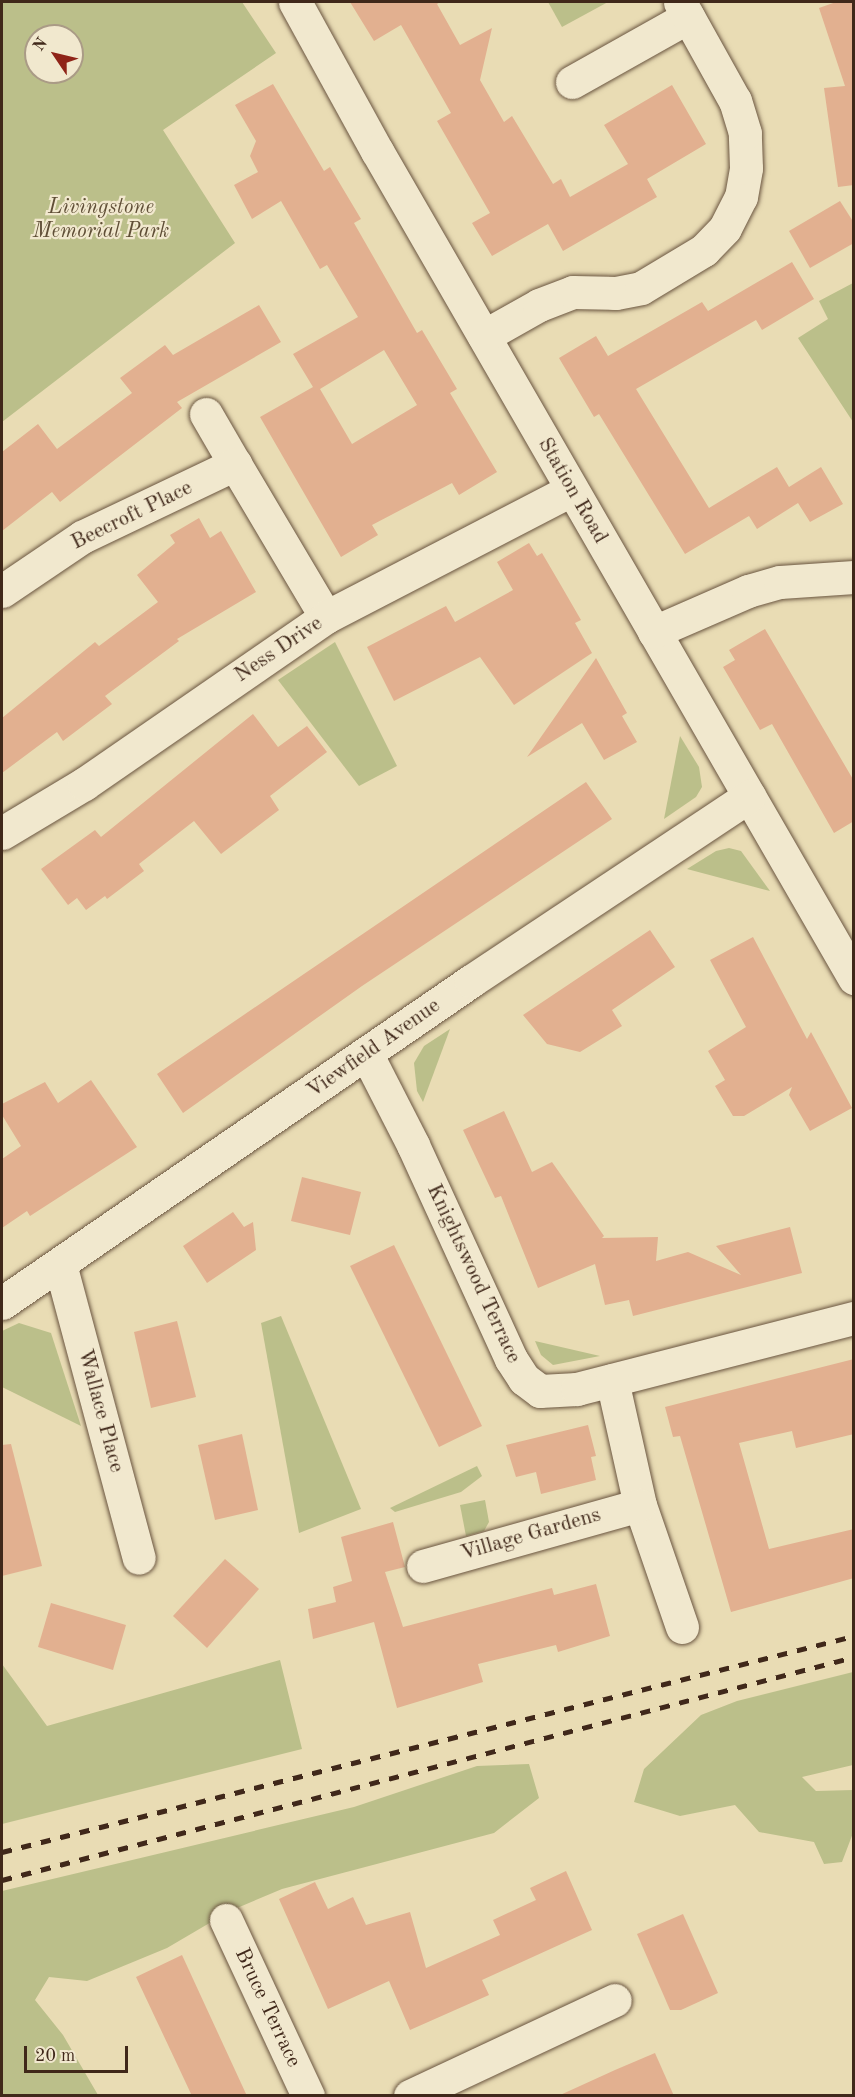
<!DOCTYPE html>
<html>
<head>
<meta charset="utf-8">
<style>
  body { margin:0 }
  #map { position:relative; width:855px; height:2097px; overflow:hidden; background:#e9dcb4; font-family:"Old Standard TT",serif }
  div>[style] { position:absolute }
  .green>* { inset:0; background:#bbbf8a }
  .building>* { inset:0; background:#e2b090 }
  .roads { filter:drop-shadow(0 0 2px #6a5540) drop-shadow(0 0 2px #6a5540) }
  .minor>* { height:33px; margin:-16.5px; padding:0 16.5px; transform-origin:16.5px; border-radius:16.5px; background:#f1e8ce }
  .rail>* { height:4.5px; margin-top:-2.25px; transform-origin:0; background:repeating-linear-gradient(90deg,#40281a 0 10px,transparent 0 20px) }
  span { translate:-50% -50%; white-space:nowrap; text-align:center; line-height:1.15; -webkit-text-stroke:4.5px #f1e8ce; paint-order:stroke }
  .park-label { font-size:21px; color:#5f4e36; font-style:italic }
  .street-label { font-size:21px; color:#40281a }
  .frame { position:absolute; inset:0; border:3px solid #40281a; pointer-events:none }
  .north { position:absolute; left:24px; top:24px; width:60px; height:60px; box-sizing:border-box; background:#f1e8ce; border:2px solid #aa9b86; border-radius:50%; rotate:305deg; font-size:16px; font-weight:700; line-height:24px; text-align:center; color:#40281a }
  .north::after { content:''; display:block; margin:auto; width:21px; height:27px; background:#8f2418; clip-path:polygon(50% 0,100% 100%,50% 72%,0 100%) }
  .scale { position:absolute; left:24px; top:2046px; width:104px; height:27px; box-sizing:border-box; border:3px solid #40281a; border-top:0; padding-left:8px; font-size:18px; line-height:21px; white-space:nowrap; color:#40281a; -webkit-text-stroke:4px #f1e8ce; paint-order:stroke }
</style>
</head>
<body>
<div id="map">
  <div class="green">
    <div style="clip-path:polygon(evenodd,2px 2px,242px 2px,276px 53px,163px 130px,235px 243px,2px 422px,2px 2px,36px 36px,72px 36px,72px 72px,36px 72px,36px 36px)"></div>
    <div style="clip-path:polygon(548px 2px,608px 2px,562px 27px)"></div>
    <div style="clip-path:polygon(853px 283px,853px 422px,798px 338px,828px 319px,819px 301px)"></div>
    <div style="clip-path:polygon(335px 642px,397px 766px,359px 786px,278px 680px)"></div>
    <div style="clip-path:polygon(680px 736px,699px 767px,702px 787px,696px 797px,664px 819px)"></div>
    <div style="clip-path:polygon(729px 848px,741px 851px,770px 891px,687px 869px,716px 851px)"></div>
    <div style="clip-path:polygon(450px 1029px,423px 1102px,417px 1091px,414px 1063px,424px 1046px)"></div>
    <div style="clip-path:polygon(281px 1316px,361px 1509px,299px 1533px,261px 1323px)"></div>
    <div style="clip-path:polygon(19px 1323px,51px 1333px,81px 1426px,2px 1387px,2px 1331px)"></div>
    <div style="clip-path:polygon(535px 1341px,600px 1356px,553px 1365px,541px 1355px)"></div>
    <div style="clip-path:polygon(477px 1466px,482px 1476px,461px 1492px,395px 1512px,390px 1508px)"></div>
    <div style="clip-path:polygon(485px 1500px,489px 1522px,484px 1531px,466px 1536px,460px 1505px)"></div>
    <div style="clip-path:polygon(280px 1660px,302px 1749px,2px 1824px,2px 1664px,47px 1726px)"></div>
    <div style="clip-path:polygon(853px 1672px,853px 1765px,802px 1777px,816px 1791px,853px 1790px,853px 1833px,842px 1862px,824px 1864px,814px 1842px,759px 1832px,735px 1805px,680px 1816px,634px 1802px,644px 1769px,701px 1715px,737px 1701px)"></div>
    <div style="clip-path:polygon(529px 1764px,539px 1798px,494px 1833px,282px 1889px,230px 1911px,167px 1948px,87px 1981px,49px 1977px,35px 2000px,63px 2035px,98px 2095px,2px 2095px,2px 1891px,354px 1807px,477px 1766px)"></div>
  </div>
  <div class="building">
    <div style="clip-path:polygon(350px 2px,440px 2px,437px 4px,460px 45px,492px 28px,480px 80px,504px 122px,512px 116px,553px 184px,561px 179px,570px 197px,628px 164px,604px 125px,672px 85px,706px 144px,647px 179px,657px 197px,563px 251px,548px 224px,492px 256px,472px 223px,490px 213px,437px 121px,451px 113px,401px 25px,374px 41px)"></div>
    <div style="clip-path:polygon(836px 2px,854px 2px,854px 185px,838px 187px,824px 88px,845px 86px,819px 8px)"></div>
    <div style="clip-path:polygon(evenodd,273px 84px,324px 171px,330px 167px,361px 219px,354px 223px,417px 333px,422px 330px,457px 389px,450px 393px,497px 472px,459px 495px,452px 483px,372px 525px,378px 535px,341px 557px,260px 417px,313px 387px,293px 354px,358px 317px,327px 265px,320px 269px,281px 201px,252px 219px,234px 185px,258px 172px,250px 156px,256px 141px,235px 105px,273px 84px,384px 350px,417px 405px,352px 444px,320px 389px,384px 350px)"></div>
    <div style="clip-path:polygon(840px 201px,854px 223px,854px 243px,810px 268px,789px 231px)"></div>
    <div style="clip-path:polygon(792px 262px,814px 299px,762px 330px,756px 320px,636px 389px,709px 508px,777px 467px,789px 487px,821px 467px,843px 504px,810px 522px,798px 503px,757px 529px,749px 516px,685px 554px,599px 414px,594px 417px,559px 358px,596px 336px,608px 356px,702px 302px,708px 311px)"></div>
    <div style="clip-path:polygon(259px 305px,281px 342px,177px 402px,182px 408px,60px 502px,52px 492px,2px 531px,2px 452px,38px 424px,57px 449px,132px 393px,120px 378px,165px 345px,173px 355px)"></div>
    <div style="clip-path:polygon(199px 518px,210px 538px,221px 531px,256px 592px,177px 639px,179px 641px,105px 696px,112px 704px,63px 741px,57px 732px,2px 773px,2px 718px,95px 642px,99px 646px,158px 602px,137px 575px,175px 543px,170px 535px)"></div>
    <div style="clip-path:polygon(529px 543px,537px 556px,542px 553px,559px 582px,581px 620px,575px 623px,592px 653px,514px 705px,480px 657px,394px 701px,367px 647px,446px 606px,455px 622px,513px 590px,497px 562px)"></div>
    <div style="clip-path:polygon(765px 629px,854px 781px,854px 821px,834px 833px,772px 724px,760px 730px,723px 667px,735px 660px,729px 650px)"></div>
    <div style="clip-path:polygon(596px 658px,627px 713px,622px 716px,637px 742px,604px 760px,582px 723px,527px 757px)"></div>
    <div style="clip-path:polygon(253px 714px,278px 747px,307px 726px,327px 752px,270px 796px,279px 810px,221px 854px,194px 821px,139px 864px,144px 871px,107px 899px,105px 896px,86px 910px,77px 898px,68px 905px,41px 869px,95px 830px,101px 837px)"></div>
    <div style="clip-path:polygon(586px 782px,612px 819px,362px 986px,183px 1113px,157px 1074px)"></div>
    <div style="clip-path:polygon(650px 930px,675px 967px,612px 1010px,622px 1026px,580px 1052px,547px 1044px,523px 1015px)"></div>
    <div style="clip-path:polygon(753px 937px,807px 1039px,811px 1032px,852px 1108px,810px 1131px,789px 1095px,792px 1087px,744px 1116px,733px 1116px,715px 1086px,725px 1080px,708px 1051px,746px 1027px,710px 960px)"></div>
    <div style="clip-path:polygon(91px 1080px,137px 1147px,30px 1216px,27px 1211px,2px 1228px,2px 1159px,21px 1146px,2px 1115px,2px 1104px,45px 1082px,58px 1103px)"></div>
    <div style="clip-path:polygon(504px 1111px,532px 1172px,552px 1162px,604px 1236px,602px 1238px,658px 1237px,656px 1261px,688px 1252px,741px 1275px,716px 1246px,790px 1227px,802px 1273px,633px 1316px,629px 1300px,605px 1305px,595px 1264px,538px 1288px,501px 1196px,495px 1198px,463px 1130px)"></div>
    <div style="clip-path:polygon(302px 1177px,361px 1192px,350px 1235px,291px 1221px)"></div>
    <div style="clip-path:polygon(233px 1212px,244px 1227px,253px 1222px,256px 1250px,207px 1283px,183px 1246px)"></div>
    <div style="clip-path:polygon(394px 1245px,482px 1426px,439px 1447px,350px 1266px)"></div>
    <div style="clip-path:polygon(177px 1321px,196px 1397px,151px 1408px,134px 1332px)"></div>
    <div style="clip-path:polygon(854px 1359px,854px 1434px,796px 1448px,792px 1431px,739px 1443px,769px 1549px,854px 1529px,854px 1578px,731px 1612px,680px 1436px,673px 1437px,665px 1407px)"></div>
    <div style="clip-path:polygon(588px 1425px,596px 1456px,591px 1457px,596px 1480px,541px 1494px,536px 1472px,516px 1477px,506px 1445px)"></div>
    <div style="clip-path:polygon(242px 1434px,258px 1510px,215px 1520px,198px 1445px)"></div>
    <div style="clip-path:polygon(11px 1444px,42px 1566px,2px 1576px,2px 1445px)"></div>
    <div style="clip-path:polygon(393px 1522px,405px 1567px,385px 1572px,403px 1627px,552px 1588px,554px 1595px,596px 1584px,610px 1636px,558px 1652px,556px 1645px,478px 1664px,483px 1682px,397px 1708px,374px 1622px,313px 1639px,308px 1609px,336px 1602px,333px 1587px,352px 1581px,341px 1537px)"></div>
    <div style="clip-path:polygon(225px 1559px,259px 1589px,207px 1648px,173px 1616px)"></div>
    <div style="clip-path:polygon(51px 1603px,126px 1625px,113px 1670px,38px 1647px)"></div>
    <div style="clip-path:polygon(566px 1871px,592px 1930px,482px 1980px,489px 1995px,410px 2030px,389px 1981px,328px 2009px,279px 1899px,315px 1882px,328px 1909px,353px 1897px,366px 1925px,410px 1912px,426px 1968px,500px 1935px,493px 1920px,536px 1900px,530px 1888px)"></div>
    <div style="clip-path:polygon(683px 1914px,718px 1993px,681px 2010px,670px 2010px,637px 1934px)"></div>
    <div style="clip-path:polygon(182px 1955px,211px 2018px,247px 2096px,192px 2096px,177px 2064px,136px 1977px)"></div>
    <div style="clip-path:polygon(655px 2053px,674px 2096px,558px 2096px,615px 2070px)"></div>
  </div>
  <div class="roads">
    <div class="minor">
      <div style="left:295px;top:2px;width:170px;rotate:61.2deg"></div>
      <div style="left:377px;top:151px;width:955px;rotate:60.02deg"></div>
      <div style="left:572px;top:82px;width:133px;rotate:-29.3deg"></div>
      <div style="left:484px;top:336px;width:63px;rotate:-29.4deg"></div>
      <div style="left:539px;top:305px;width:36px;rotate:-21deg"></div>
      <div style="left:573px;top:292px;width:43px;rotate:1.3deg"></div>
      <div style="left:616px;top:293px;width:25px;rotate:-11deg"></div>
      <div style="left:641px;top:288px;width:74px;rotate:-31.1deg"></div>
      <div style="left:704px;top:250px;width:30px;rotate:-46deg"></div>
      <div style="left:725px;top:228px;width:35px;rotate:-63deg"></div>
      <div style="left:741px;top:197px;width:29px;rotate:-80deg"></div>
      <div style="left:746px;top:168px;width:35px;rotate:-92deg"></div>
      <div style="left:745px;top:133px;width:34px;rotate:-107deg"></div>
      <div style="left:735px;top:101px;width:113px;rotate:-119.1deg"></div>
      <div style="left:206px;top:414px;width:58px;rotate:59.9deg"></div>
      <div style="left:2px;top:591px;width:97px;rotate:-34deg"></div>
      <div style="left:82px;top:537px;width:170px;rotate:-25.5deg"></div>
      <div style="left:235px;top:464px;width:178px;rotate:59.3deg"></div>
      <div style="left:654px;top:632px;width:103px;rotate:-23.6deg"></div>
      <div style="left:748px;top:591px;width:33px;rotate:-16deg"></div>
      <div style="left:780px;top:582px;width:74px;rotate:-3.9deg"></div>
      <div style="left:2px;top:833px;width:96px;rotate:-30.9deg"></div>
      <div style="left:84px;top:784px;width:294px;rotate:-34.6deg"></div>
      <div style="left:326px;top:617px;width:276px;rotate:-27.4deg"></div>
      <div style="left:367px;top:1055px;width:101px;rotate:62.9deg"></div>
      <div style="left:413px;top:1145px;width:235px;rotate:65.4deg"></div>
      <div style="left:511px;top:1359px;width:24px;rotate:57deg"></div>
      <div style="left:524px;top:1379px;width:20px;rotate:37deg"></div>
      <div style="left:540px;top:1391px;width:37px;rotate:-3deg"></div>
      <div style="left:577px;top:1389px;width:286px;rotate:-14.4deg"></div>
      <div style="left:60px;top:1264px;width:304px;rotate:75deg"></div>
      <div style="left:2px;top:1303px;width:569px;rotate:-34.47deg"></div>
      <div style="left:471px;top:981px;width:334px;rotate:-33.6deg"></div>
      <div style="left:612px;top:1380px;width:128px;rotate:77.4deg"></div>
      <div style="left:640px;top:1505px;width:129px;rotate:71deg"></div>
      <div style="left:423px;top:1566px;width:225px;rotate:-15.7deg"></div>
      <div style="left:226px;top:1920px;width:194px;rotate:65deg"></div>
      <div style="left:410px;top:2096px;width:226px;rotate:-25.1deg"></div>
    </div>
  </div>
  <div class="rail">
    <div style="left:2px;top:1852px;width:879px;rotate:-14.23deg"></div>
    <div style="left:2px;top:1880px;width:881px;rotate:-14.67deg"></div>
  </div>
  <div class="park-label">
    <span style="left:101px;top:220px">Livingstone<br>Memorial Park</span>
  </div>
  <div class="street-label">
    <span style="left:572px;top:491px;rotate:60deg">Station Road</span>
    <span style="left:132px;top:516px;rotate:-26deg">Beecroft Place</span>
    <span style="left:279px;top:650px;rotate:-34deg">Ness Drive</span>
    <span style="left:374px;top:1049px;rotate:-35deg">Viewfield Avenue</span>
    <span style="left:473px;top:1274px;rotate:65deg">Knightswood Terrace</span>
    <span style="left:100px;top:1411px;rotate:75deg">Wallace Place</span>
    <span style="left:531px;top:1535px;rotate:-16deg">Village Gardens</span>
    <span style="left:267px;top:2008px;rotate:65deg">Bruce Terrace</span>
  </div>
  <div class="frame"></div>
  <div class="north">N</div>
  <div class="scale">20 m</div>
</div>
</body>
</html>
